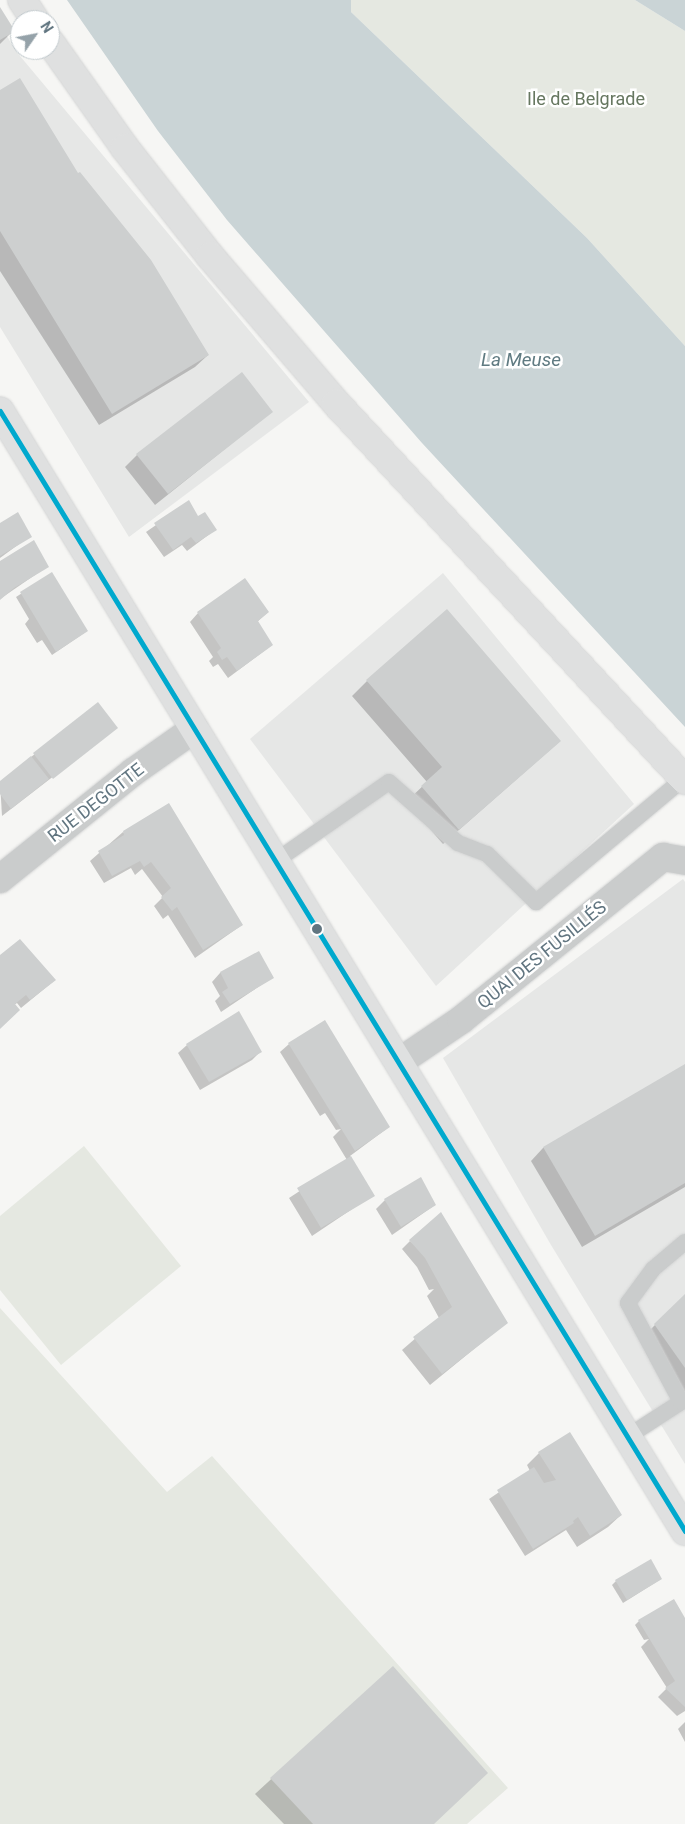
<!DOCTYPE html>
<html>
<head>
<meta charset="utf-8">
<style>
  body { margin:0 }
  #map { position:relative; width:685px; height:1824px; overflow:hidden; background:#f6f6f4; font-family:Roboto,sans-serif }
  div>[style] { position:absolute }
  .built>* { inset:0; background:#e6e7e6 }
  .green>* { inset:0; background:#e5e8e1 }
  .water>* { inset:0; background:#cad4d6 }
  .shadow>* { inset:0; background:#0003 }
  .building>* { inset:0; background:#cdcfcf }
  .roads { filter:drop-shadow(0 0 1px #d3d4d4) drop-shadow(0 0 1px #d3d4d4) }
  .lane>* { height:16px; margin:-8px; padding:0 8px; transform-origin:8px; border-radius:8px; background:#cacccc }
  .street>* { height:28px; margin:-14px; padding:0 14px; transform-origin:14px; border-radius:14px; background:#cacccc }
  .secondary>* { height:28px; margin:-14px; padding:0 14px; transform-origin:14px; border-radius:14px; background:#dfe0e0 }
  .primary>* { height:28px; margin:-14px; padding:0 14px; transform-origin:14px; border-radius:14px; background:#dfe0e0 }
  .bus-1>* { height:5px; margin:-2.5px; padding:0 2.5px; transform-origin:2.5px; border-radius:2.5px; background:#00a9ce }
  .dots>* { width:14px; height:14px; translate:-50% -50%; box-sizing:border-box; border:2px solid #fff; border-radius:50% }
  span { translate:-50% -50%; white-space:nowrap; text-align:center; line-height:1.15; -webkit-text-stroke:5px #fff; paint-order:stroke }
  .park-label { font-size:18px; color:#667760 }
  .street-label { font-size:18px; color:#617580 }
  .water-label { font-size:19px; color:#607b82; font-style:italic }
  .north { position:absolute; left:10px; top:10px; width:50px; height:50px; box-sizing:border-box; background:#fff; border:1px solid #c0c8cc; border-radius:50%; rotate:57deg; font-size:14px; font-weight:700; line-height:20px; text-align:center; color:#617580 }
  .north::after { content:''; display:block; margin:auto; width:18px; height:22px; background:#95a2a9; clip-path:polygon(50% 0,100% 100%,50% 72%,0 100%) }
</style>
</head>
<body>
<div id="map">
  <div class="built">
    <div style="clip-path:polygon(0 24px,15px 50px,309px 402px,129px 537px,0 327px)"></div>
    <div style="clip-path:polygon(443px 573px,634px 804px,436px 986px,250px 739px)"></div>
    <div style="clip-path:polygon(683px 879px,685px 882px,685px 1464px,551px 1245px,443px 1058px)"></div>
  </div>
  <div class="green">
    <div style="clip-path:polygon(351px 0,635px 0,685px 31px,685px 346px,587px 238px,351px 12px)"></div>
    <div style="clip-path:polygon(84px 1146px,181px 1266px,61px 1365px,0 1290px,0 1216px)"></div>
    <div style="clip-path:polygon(0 1308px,167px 1492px,212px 1456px,508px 1788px,467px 1824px,0 1824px)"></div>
  </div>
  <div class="water">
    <div style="clip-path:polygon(67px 0,351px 0,351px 12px,587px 238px,685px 346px,685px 727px,422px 443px,227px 220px,158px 131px)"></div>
    <div style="clip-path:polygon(635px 0,685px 0,685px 31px)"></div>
  </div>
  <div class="shadow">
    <div style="clip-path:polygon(0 9px,13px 31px,0 44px)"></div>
    <div style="clip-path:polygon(0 91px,76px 173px,208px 355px,195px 367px,99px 425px,0 271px)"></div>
    <div style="clip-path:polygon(271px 412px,155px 505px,125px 467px,137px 455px)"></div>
    <div style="clip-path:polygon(189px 502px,198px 518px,215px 530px,187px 551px,182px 545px,164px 557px,146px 532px)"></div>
    <div style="clip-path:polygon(0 524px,30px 536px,0 558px)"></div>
    <div style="clip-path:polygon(0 563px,48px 566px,0 599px)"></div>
    <div style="clip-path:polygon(51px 574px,87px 631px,52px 655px,42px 640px,37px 643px,25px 624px,29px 619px,16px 597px)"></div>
    <div style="clip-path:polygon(268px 612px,257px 622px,272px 645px,228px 678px,218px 664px,213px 667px,209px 661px,213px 657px,190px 622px,198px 613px)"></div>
    <div style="clip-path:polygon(367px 681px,560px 741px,443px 844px,406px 802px,427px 782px,352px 696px)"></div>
    <div style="clip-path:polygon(97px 704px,116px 728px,2px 816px,0 782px)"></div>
    <div style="clip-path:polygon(123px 832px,242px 925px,195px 958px,168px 915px,163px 919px,154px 906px,163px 897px,142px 869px,135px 875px,131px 868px,104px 883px,90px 861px)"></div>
    <div style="clip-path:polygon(258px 953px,273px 977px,221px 1012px,215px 1001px,220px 996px,212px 982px,220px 973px)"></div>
    <div style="clip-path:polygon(0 957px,55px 980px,21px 1008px,17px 1003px,14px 1005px,0 1028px)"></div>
    <div style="clip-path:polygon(289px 1044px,389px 1127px,350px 1156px,373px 1195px,312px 1236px,289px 1198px,347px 1160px,333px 1137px,341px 1129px,336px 1130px,325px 1113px,320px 1116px,280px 1052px)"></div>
    <div style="clip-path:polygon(187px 1045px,261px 1051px,252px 1060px,200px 1090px,178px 1053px)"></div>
    <div style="clip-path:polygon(685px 1065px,685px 1187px,582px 1247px,531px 1161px,543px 1148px)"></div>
    <div style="clip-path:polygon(385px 1200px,435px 1205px,392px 1235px,376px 1209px)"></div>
    <div style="clip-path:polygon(410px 1241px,507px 1322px,430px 1385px,402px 1350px,439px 1318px,427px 1296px,434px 1289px,429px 1290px,417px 1267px,402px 1249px)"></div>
    <div style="clip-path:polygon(685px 1295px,685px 1402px,640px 1340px)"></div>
    <div style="clip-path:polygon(539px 1453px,621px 1515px,608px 1527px,577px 1547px,566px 1530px,525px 1556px,489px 1499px,530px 1471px,527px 1465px)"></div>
    <div style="clip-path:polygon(661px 1579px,623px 1603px,612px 1585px,616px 1581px)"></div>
    <div style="clip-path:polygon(685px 1620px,685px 1711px,677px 1716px,658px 1697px,667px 1688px,641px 1647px,649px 1639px,644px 1640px,635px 1625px,639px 1621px)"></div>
    <div style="clip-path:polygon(393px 1667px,433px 1824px,284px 1824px,255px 1794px)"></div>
    <div style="clip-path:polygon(685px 1722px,685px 1742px,678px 1729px)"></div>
  </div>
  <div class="building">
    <div style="clip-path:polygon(0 7px,15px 31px,0 40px)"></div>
    <div style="clip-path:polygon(20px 78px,78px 173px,80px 172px,151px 260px,209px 355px,112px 414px,0 231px,0 90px)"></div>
    <div style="clip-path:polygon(242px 372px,273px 412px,168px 494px,136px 454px)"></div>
    <div style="clip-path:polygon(189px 500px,198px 516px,205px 512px,217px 530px,196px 543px,191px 537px,173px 550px,154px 523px)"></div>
    <div style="clip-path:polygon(18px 512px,32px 537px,0 556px,0 523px)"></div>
    <div style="clip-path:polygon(34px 540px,49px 567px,14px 588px,0 600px,0 561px)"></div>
    <div style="clip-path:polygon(52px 572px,88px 631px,56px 652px,20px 592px)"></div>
    <div style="clip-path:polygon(245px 578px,269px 612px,258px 621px,273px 645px,237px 671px,227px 657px,222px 660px,217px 652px,221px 648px,197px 612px)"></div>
    <div style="clip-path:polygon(447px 609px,561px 741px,459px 830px,421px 786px,442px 767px,366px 680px)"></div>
    <div style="clip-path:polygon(98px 702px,118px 728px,53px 779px,33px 753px)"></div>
    <div style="clip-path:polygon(31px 756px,49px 779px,11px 809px,0 794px,0 781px)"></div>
    <div style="clip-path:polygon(169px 803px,243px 925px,203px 950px,177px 907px,172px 911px,161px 897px,171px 888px,151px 862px,144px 867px,140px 861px,112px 876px,98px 851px,124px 835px,123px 831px)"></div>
    <div style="clip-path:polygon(20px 939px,56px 980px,30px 1000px,26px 995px,15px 1004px,20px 1010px,0 1029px,0 955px)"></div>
    <div style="clip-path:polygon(259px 951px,274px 978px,230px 1004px,222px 992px,228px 988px,220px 972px)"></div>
    <div style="clip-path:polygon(239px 1011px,262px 1052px,209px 1082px,186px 1044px)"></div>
    <div style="clip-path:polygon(325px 1020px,390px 1127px,355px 1151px,288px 1043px)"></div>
    <div style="clip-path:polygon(685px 1064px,685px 1183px,595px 1236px,543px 1147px)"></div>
    <div style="clip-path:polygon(351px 1156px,375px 1196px,321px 1228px,297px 1188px)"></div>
    <div style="clip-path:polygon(421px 1177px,436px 1205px,401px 1227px,384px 1199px)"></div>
    <div style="clip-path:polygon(441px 1212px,508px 1323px,442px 1374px,413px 1337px,452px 1307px,425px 1258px,409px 1240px)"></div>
    <div style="clip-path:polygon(685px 1294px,685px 1368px,654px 1324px)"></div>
    <div style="clip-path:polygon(570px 1432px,622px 1515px,590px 1536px,578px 1517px,573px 1521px,574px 1523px,533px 1549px,497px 1490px,534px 1467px,544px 1483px,556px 1480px,538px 1452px)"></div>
    <div style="clip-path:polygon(651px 1559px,662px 1579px,627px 1600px,615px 1580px)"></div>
    <div style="clip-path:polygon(674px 1599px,685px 1618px,685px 1707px,665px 1688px,675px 1681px,638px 1620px)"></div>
    <div style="clip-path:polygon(393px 1666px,488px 1773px,434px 1824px,313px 1824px,270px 1778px)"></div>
  </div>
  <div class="roads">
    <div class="lane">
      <div style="left:277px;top:860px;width:136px;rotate:-34.9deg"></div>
      <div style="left:389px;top:782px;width:92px;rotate:41.5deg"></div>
      <div style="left:458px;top:843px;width:31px;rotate:21deg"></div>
      <div style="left:487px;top:854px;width:69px;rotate:44.4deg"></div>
      <div style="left:536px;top:902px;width:192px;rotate:-39.9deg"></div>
      <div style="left:627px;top:1437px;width:64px;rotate:-32.9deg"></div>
      <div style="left:681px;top:1402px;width:112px;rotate:-118.2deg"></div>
      <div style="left:628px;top:1303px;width:42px;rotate:-53.7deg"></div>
      <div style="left:653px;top:1269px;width:42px;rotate:-40.2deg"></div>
    </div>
    <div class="street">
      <div style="left:0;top:879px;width:171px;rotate:-38.8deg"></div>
      <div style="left:133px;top:772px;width:75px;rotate:-35.2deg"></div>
      <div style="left:399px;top:1062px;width:75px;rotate:-34.1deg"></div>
      <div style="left:461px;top:1020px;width:260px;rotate:-38.9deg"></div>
      <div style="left:663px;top:857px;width:22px;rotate:10deg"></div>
    </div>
    <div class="secondary">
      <div style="left:0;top:411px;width:1313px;rotate:58.55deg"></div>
    </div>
    <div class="primary">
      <div style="left:22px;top:0;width:24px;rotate:57deg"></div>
      <div style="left:50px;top:42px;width:130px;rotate:54.7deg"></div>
      <div style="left:125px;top:148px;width:137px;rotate:51.8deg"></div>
      <div style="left:210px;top:256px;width:194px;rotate:49.4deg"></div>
      <div style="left:336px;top:403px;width:514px;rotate:47.21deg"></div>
    </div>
  </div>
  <div class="bus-1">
    <div style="left:0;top:411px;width:1313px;rotate:58.55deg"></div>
  </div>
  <div class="dots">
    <div style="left:317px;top:929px;background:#617580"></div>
  </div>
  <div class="park-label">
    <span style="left:586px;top:99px">Ile de Belgrade</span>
  </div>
  <div class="street-label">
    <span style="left:96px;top:803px;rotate:-38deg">RUE DEGOTTE</span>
    <span style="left:542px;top:955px;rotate:-39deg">QUAI DES FUSILLÉS</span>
  </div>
  <div class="water-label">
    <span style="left:521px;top:360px">La Meuse</span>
  </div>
  <div class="north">N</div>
</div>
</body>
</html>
